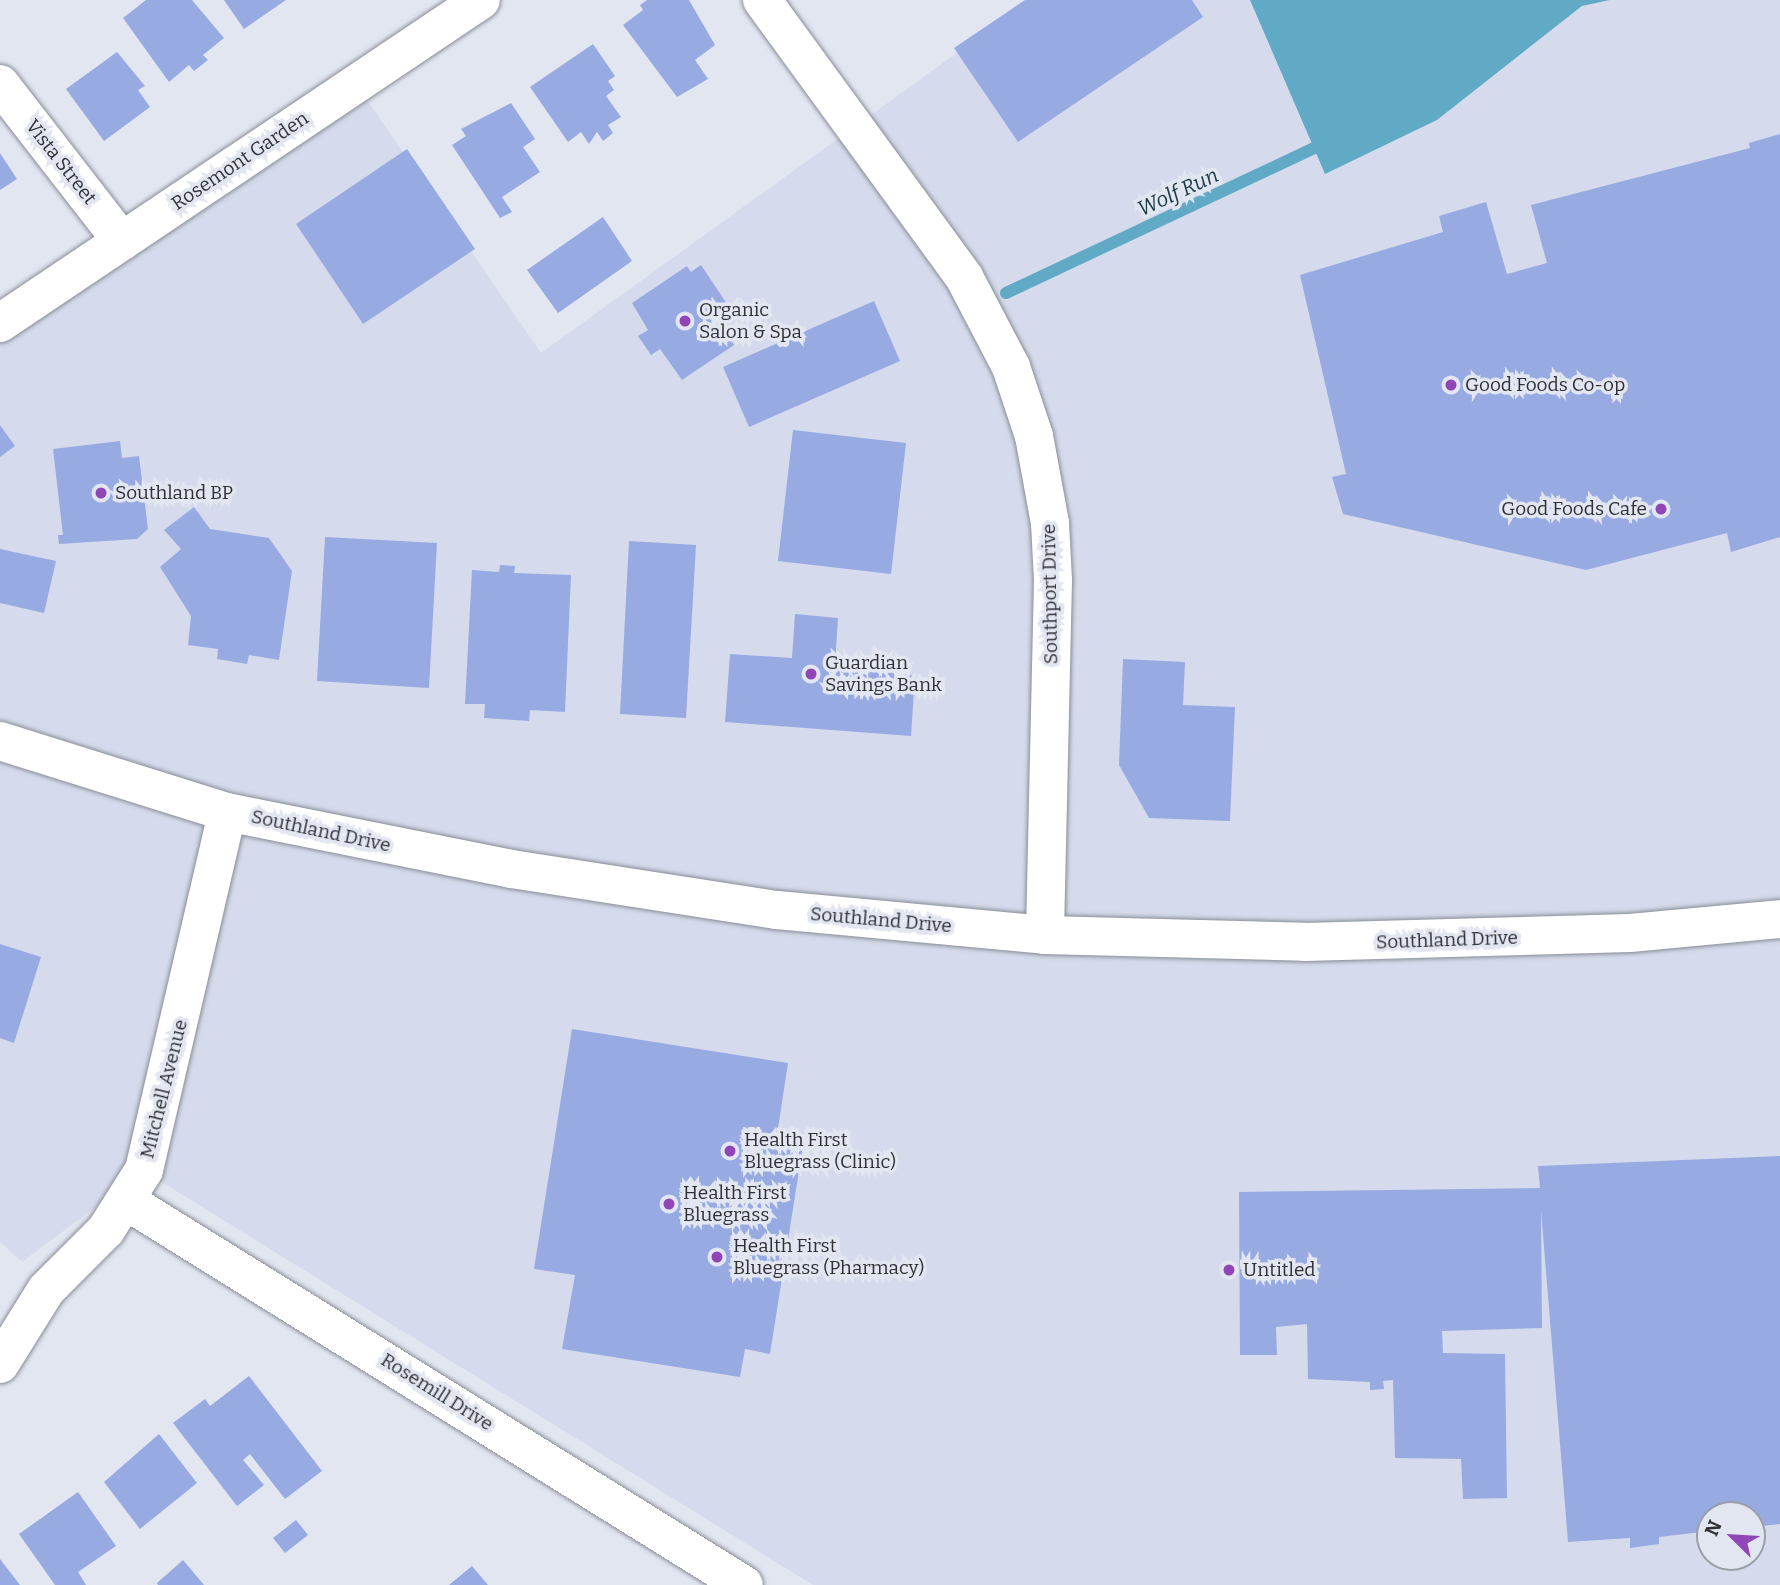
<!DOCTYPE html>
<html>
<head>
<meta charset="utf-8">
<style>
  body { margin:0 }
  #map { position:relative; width:1780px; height:1585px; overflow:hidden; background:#e2e6f1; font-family:Bitter,serif }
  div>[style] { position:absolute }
  .built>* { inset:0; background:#d5dbec }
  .water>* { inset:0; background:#61aac5 }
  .stream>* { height:12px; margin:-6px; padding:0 6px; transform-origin:6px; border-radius:6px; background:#61aac5 }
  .building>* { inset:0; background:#98aae2 }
  .roads { filter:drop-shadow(0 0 2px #898d97) drop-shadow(0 0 2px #898d97) }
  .minor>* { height:38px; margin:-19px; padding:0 19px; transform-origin:19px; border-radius:19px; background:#fff }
  .tertiary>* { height:38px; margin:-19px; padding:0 19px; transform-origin:19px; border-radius:19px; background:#fff }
  .secondary>* { height:38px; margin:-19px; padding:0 19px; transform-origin:19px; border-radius:19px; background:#fff }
  .dots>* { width:19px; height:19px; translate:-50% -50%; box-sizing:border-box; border:4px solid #e2e6f1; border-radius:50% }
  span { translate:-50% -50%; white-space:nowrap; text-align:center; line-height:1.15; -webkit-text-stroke:7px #e2e6f1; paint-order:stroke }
  .street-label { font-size:19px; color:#2f3135 }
  .poi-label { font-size:19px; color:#2f3135 }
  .left { translate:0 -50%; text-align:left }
  .right { translate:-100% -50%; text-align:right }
  .water-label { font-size:21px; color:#183b47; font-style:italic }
  .north { position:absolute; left:1696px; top:1501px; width:70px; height:70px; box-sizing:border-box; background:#e2e6f1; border:2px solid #9a9ea6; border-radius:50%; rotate:294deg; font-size:19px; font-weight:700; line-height:28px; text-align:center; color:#2f3135 }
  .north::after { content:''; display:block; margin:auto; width:24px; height:32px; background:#9146b7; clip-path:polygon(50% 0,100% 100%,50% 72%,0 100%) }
</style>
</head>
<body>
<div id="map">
  <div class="built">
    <div style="clip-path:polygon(evenodd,1030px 0,1250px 0,1325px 174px,1437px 120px,1582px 6px,1610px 0,1780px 0,1780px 1585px,813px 1585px,144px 1171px,22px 1262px,0 1242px,0 323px,356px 84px,541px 353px,1030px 0,1710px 1515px,1752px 1515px,1752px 1557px,1710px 1557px,1710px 1515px)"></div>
  </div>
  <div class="water">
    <div style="clip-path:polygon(1250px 0,1610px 0,1582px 6px,1437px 120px,1325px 174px)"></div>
  </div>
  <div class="stream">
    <div style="left:1006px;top:293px;width:357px;rotate:-25.2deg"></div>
  </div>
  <div class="building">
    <div style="clip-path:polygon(146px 0,192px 0,224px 38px,203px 55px,208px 60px,194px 71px,189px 65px,169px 82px,123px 18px)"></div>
    <div style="clip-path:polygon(224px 0,286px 0,244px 29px)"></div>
    <div style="clip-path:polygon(647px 0,689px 0,715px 45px,695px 60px,708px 79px,677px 97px,623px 25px,643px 10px,640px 5px)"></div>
    <div style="clip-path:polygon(1025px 0,1192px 0,1203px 17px,1018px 142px,954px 48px)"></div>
    <div style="clip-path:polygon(593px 44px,615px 76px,608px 81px,614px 90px,606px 96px,621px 117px,608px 125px,613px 133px,603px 141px,597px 132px,589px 144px,581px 132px,568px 142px,530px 87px)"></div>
    <div style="clip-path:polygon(117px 52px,145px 86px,138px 90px,150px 107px,104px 141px,66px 89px)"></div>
    <div style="clip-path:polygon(511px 103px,535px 139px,523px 147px,540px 172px,502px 197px,512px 212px,500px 218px,452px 145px,466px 136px,461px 129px)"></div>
    <div style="clip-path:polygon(1780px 134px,1780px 537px,1731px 552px,1727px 533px,1586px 570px,1343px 514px,1332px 477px,1346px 474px,1300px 275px,1443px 232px,1439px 216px,1486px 202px,1507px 274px,1547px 263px,1531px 205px,1750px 148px,1749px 143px)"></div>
    <div style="clip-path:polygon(407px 149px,475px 249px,363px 324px,296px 224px)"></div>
    <div style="clip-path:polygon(0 153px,17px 179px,0 190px)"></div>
    <div style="clip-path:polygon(603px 217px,632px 261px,558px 313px,527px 270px)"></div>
    <div style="clip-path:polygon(701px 265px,735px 316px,721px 326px,734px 345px,682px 380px,660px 349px,651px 355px,638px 336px,648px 330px,632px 303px,687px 266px,691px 272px)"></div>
    <div style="clip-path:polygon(874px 301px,900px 361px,749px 427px,723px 367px)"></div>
    <div style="clip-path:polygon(0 425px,15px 446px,0 457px)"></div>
    <div style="clip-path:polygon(793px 430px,906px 443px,891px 574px,778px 561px)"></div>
    <div style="clip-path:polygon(120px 441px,122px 458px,139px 456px,148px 529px,137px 539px,59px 544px,58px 535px,63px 535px,53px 449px)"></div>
    <div style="clip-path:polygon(194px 507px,210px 529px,269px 538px,292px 571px,279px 660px,249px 655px,247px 664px,217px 659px,218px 649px,188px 645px,191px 616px,160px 567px,181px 549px,164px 530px)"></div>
    <div style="clip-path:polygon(325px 537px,437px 543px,429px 688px,317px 681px)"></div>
    <div style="clip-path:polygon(629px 541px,696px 545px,686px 718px,620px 714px)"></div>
    <div style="clip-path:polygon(0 549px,56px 561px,44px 613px,0 603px)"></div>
    <div style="clip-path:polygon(500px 565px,515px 566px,514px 573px,571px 575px,565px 712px,530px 710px,529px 721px,484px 718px,485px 704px,465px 704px,472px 570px,499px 572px)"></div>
    <div style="clip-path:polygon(795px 614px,838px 618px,835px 665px,915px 676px,911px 736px,725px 722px,730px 654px,792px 658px)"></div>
    <div style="clip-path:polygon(1123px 659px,1185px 662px,1183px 705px,1235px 707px,1230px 821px,1149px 818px,1119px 765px)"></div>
    <div style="clip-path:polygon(0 944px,41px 957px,14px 1043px,0 1038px)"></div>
    <div style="clip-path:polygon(572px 1029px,788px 1063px,777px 1135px,804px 1139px,770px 1354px,745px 1349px,740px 1377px,562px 1349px,575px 1275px,534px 1269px)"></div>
    <div style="clip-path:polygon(1780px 1156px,1780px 1524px,1752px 1527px,1752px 1515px,1710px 1515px,1710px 1531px,1659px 1537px,1659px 1544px,1630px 1548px,1630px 1538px,1568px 1542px,1541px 1210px,1542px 1328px,1442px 1331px,1443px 1353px,1505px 1354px,1507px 1498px,1463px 1499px,1461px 1459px,1395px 1458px,1393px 1380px,1383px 1381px,1384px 1389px,1370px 1390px,1370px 1382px,1308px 1379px,1307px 1324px,1276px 1327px,1277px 1355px,1240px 1355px,1239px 1192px,1540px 1188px,1538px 1166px)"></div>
    <div style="clip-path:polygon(249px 1376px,322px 1471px,285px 1499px,250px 1454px,243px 1460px,264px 1485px,237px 1506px,173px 1423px,205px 1399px,210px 1406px)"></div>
    <div style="clip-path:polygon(159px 1434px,197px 1483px,140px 1529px,104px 1482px)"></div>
    <div style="clip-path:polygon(78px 1492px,116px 1546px,78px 1572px,86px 1585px,55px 1585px,19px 1534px)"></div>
    <div style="clip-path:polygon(296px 1520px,308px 1535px,285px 1553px,273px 1538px)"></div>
    <div style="clip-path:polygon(0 1559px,20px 1585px,0 1585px)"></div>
    <div style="clip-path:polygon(183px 1560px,204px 1585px,158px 1585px,157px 1583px)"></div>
    <div style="clip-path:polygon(472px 1566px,488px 1585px,449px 1585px)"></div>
  </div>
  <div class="roads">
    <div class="minor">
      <div style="left:762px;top:0;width:343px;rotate:53.9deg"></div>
      <div style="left:964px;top:277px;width:102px;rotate:62.4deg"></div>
      <div style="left:1011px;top:367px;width:73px;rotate:71.6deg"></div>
      <div style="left:1034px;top:436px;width:88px;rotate:79.6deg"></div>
      <div style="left:1050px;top:523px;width:57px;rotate:87deg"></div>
      <div style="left:1053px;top:580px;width:355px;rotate:91.3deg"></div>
      <div style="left:0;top:84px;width:199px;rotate:52.2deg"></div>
      <div style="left:128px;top:1202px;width:725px;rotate:31.87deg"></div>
      <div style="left:0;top:1364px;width:87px;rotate:-58.1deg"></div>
      <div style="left:46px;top:1290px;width:85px;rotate:-45deg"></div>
      <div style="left:106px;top:1230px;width:71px;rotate:-57.7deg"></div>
      <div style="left:144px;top:1170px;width:367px;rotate:-76.9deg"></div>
    </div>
    <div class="tertiary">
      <div style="left:0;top:323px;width:579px;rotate:-33.88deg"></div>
    </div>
    <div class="secondary">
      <div style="left:0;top:741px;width:238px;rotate:17.4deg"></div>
      <div style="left:227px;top:812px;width:290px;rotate:11.3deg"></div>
      <div style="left:511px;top:869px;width:269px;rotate:8.8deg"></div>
      <div style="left:777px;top:910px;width:269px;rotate:5.3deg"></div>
      <div style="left:1045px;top:935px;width:260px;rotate:1.5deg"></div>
      <div style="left:1305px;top:942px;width:325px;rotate:-1.6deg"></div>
      <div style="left:1630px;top:933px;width:151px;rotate:-5.3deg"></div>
    </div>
  </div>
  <div class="dots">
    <div style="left:685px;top:321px;background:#9146b7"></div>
    <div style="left:1451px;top:385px;background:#9146b7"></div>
    <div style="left:101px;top:493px;background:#9146b7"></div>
    <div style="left:1661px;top:509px;background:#9146b7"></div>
    <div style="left:811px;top:674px;background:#9146b7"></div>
    <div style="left:730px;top:1151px;background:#9146b7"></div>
    <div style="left:669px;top:1204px;background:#9146b7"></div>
    <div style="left:717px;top:1257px;background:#9146b7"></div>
    <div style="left:1229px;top:1270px;background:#9146b7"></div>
  </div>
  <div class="street-label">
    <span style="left:240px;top:161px;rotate:-34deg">Rosemont Garden</span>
    <span style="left:61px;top:162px;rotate:52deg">Vista Street</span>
    <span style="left:1050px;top:594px;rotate:-91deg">Southport Drive</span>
    <span style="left:321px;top:831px;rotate:12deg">Southland Drive</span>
    <span style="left:881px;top:920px;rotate:5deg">Southland Drive</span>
    <span style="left:1447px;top:940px;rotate:-2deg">Southland Drive</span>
    <span style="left:164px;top:1089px;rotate:-76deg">Mitchell Avenue</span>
    <span style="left:437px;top:1392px;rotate:32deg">Rosemill Drive</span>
  </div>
  <div class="poi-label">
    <span class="left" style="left:699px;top:321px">Organic<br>Salon &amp; Spa</span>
    <span class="left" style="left:1465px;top:385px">Good Foods Co-op</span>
    <span class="left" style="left:115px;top:493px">Southland BP</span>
    <span class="right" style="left:1647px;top:509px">Good Foods Cafe</span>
    <span class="left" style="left:825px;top:674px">Guardian<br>Savings Bank</span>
    <span class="left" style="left:744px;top:1151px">Health First<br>Bluegrass (Clinic)</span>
    <span class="left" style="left:683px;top:1204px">Health First<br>Bluegrass</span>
    <span class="left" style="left:733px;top:1257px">Health First<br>Bluegrass (Pharmacy)</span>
    <span class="left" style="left:1243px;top:1270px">Untitled</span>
  </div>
  <div class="water-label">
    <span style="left:1178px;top:192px;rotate:-25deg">Wolf Run</span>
  </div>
  <div class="north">N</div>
</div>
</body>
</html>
